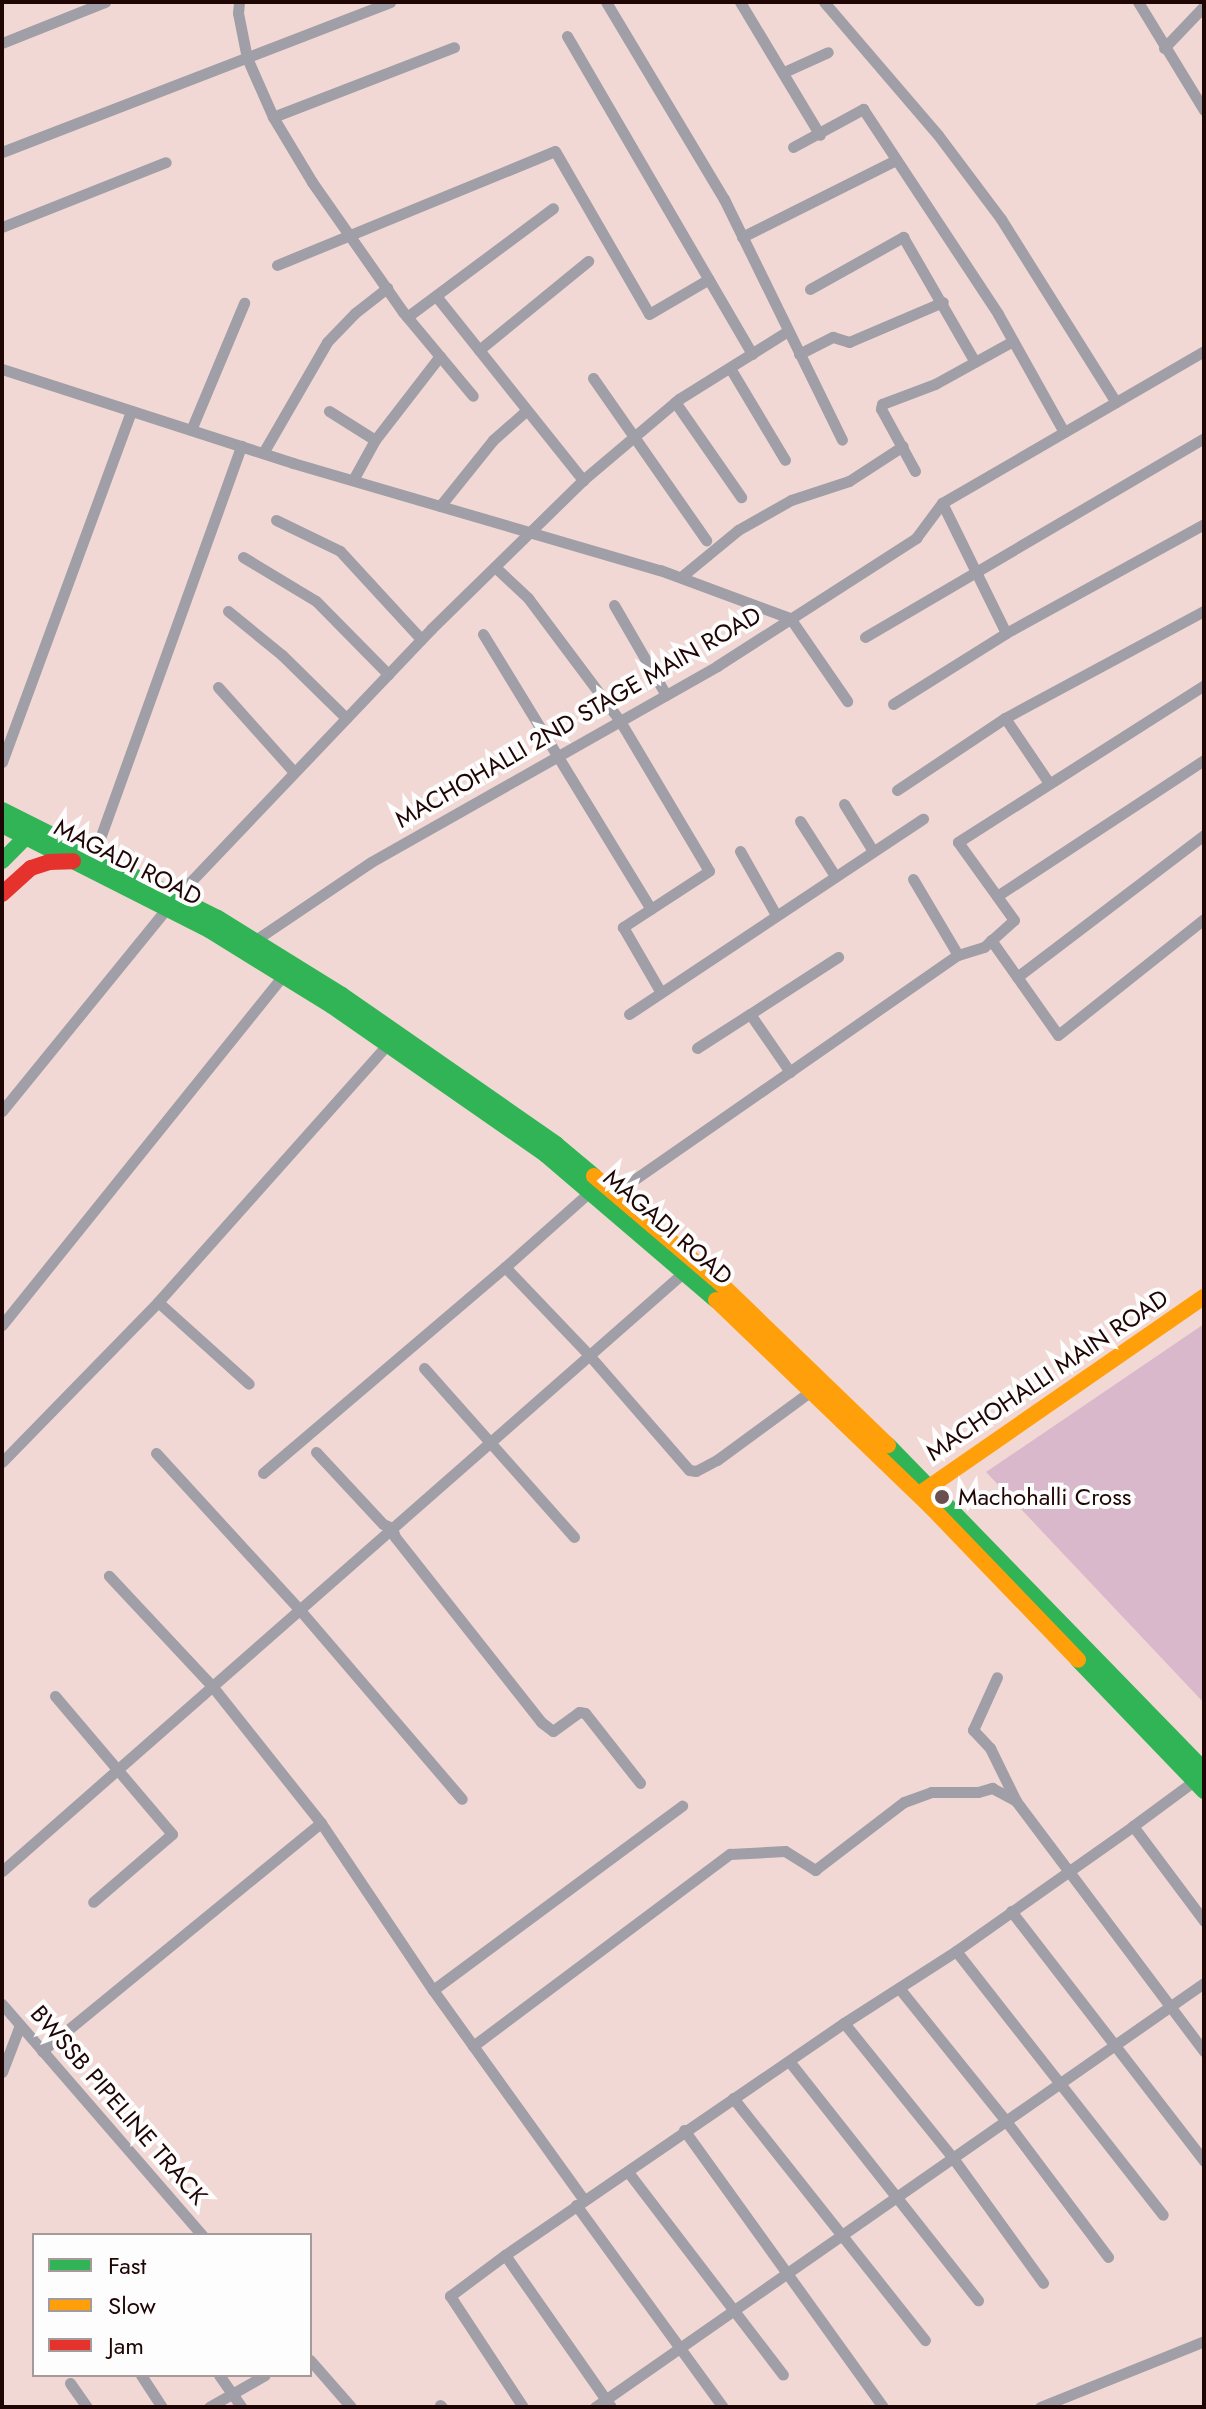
<!DOCTYPE html>
<html>
<head>
<meta charset="utf-8">
<style>
  body { margin:0 }
  #map { position:relative; width:1206px; height:2409px; overflow:hidden; background:#f2d8d4; font-family:Jost,sans-serif }
  div>[style] { position:absolute }
  .green>* { inset:0; background:#dab8cb }
  .street>* { height:11px; margin:-5.5px; padding:0 5.5px; transform-origin:5.5px; border-radius:5.5px; background:#a09fa7 }
  .fast>* { height:16px; margin:-8px; padding:0 8px; transform-origin:8px; border-radius:8px; background:#30b455 }
  .slow>* { height:16px; margin:-8px; padding:0 8px; transform-origin:8px; border-radius:8px; background:#ff9f0a }
  .jam>* { height:16px; margin:-8px; padding:0 8px; transform-origin:8px; border-radius:8px; background:#e5322d }
  .dots>* { width:22px; height:22px; translate:-50% -50%; box-sizing:border-box; border:4px solid #fdfdfd; border-radius:50% }
  span { translate:-50% -50%; white-space:nowrap; text-align:center; line-height:1.15; -webkit-text-stroke:8px #fdfdfd; paint-order:stroke }
  .street-label { font-size:24px; color:#1f0504 }
  .poi-label { font-size:24px; color:#1f0504 }
  .left { translate:0 -50%; text-align:left }
  .frame { position:absolute; inset:0; border:4px solid #1f0504; pointer-events:none }
  .legend { position:absolute; left:32px; top:2233px; width:280px; height:144px; box-sizing:border-box; background:#fdfdfd; border:2px solid #a49a99; margin:0; padding:10px 14px; list-style:none; font-size:24px; color:#1f0504 }
  .legend li { display:flex; align-items:center; gap:16px; height:40px }
  .legend b { width:40px; border:2px solid #a49a99 }
</style>
</head>
<body>
<div id="map">
  <div class="green">
    <div style="clip-path:polygon(1204px 1324px,1204px 1703px,986px 1472px)"></div>
  </div>
  <div class="street">
    <div style="left:239px;top:2px;width:11px;rotate:95deg"></div>
    <div style="left:238px;top:13px;width:46px;rotate:78.7deg"></div>
    <div style="left:247px;top:58px;width:64px;rotate:66.2deg"></div>
    <div style="left:273px;top:117px;width:76px;rotate:59deg"></div>
    <div style="left:312px;top:182px;width:159px;rotate:55deg"></div>
    <div style="left:403px;top:312px;width:109px;rotate:50.2deg"></div>
    <div style="left:606px;top:2px;width:230px;rotate:59.1deg"></div>
    <div style="left:724px;top:199px;width:268px;rotate:63.9deg"></div>
    <div style="left:740px;top:2px;width:155px;rotate:59deg"></div>
    <div style="left:824px;top:2px;width:175px;rotate:49.4deg"></div>
    <div style="left:938px;top:135px;width:105px;rotate:53.1deg"></div>
    <div style="left:1001px;top:219px;width:216px;rotate:57.9deg"></div>
    <div style="left:1138px;top:2px;width:127px;rotate:58.6deg"></div>
    <div style="left:567px;top:36px;width:368px;rotate:59.8deg"></div>
    <div style="left:2px;top:43px;width:111px;rotate:-21.7deg"></div>
    <div style="left:1164px;top:48px;width:58px;rotate:-46.4deg"></div>
    <div style="left:784px;top:72px;width:48px;rotate:-24.4deg"></div>
    <div style="left:273px;top:117px;width:194px;rotate:-21.1deg"></div>
    <div style="left:793px;top:147px;width:80px;rotate:-28.5deg"></div>
    <div style="left:863px;top:109px;width:245px;rotate:56.6deg"></div>
    <div style="left:998px;top:314px;width:135px;rotate:60.8deg"></div>
    <div style="left:2px;top:152px;width:416px;rotate:-21.1deg"></div>
    <div style="left:2px;top:227px;width:176px;rotate:-21.6deg"></div>
    <div style="left:742px;top:237px;width:172px;rotate:-26.6deg"></div>
    <div style="left:277px;top:265px;width:300px;rotate:-22.3deg"></div>
    <div style="left:555px;top:151px;width:188px;rotate:60deg"></div>
    <div style="left:649px;top:314px;width:69px;rotate:-30.3deg"></div>
    <div style="left:810px;top:289px;width:107px;rotate:-29.2deg"></div>
    <div style="left:903px;top:237px;width:144px;rotate:60.1deg"></div>
    <div style="left:436px;top:296px;width:236px;rotate:51.4deg"></div>
    <div style="left:407px;top:317px;width:182px;rotate:-36.7deg"></div>
    <div style="left:479px;top:350px;width:141px;rotate:-39.2deg"></div>
    <div style="left:799px;top:354px;width:38px;rotate:-27deg"></div>
    <div style="left:833px;top:337px;width:17px;rotate:17deg"></div>
    <div style="left:849px;top:342px;width:102px;rotate:-23.1deg"></div>
    <div style="left:730px;top:368px;width:107px;rotate:59.1deg"></div>
    <div style="left:2px;top:369px;width:306px;rotate:17.9deg"></div>
    <div style="left:293px;top:463px;width:382px;rotate:16.3deg"></div>
    <div style="left:660px;top:570px;width:139px;rotate:20.3deg"></div>
    <div style="left:790px;top:618px;width:101px;rotate:55.5deg"></div>
    <div style="left:593px;top:378px;width:198px;rotate:55.1deg"></div>
    <div style="left:675px;top:402px;width:116px;rotate:55.2deg"></div>
    <div style="left:329px;top:411px;width:54px;rotate:32.2deg"></div>
    <div style="left:191px;top:430px;width:138px;rotate:-67.3deg"></div>
    <div style="left:263px;top:453px;width:128px;rotate:-60deg"></div>
    <div style="left:327px;top:342px;width:40px;rotate:-46deg"></div>
    <div style="left:355px;top:313px;width:41px;rotate:-38deg"></div>
    <div style="left:915px;top:471px;width:71px;rotate:-118.7deg"></div>
    <div style="left:881px;top:409px;width:5px;rotate:-79deg"></div>
    <div style="left:882px;top:404px;width:57px;rotate:-20.7deg"></div>
    <div style="left:935px;top:384px;width:89px;rotate:-28.9deg"></div>
    <div style="left:353px;top:480px;width:46px;rotate:-61.2deg"></div>
    <div style="left:375px;top:440px;width:106px;rotate:-52.3deg"></div>
    <div style="left:942px;top:503px;width:145px;rotate:63.8deg"></div>
    <div style="left:440px;top:506px;width:85px;rotate:-51.2deg"></div>
    <div style="left:493px;top:440px;width:45px;rotate:-41.4deg"></div>
    <div style="left:276px;top:520px;width:71px;rotate:25.8deg"></div>
    <div style="left:340px;top:551px;width:120px;rotate:47.4deg"></div>
    <div style="left:243px;top:557px;width:85px;rotate:31.1deg"></div>
    <div style="left:316px;top:601px;width:103px;rotate:45.4deg"></div>
    <div style="left:495px;top:567px;width:45px;rotate:43.2deg"></div>
    <div style="left:528px;top:598px;width:154px;rotate:53.2deg"></div>
    <div style="left:620px;top:721px;width:174px;rotate:59.3deg"></div>
    <div style="left:709px;top:871px;width:103px;rotate:146.9deg"></div>
    <div style="left:623px;top:927px;width:74px;rotate:60deg"></div>
    <div style="left:681px;top:577px;width:74px;rotate:-39.5deg"></div>
    <div style="left:738px;top:530px;width:61px;rotate:-29.5deg"></div>
    <div style="left:791px;top:500px;width:61px;rotate:-18.1deg"></div>
    <div style="left:849px;top:481px;width:64px;rotate:-32.9deg"></div>
    <div style="left:614px;top:605px;width:104px;rotate:60deg"></div>
    <div style="left:228px;top:611px;width:70px;rotate:39.2deg"></div>
    <div style="left:282px;top:655px;width:90px;rotate:44.5deg"></div>
    <div style="left:483px;top:634px;width:322px;rotate:58.6deg"></div>
    <div style="left:865px;top:637px;width:393px;rotate:-30.4deg"></div>
    <div style="left:218px;top:687px;width:114px;rotate:48.2deg"></div>
    <div style="left:893px;top:704px;width:133px;rotate:-32.1deg"></div>
    <div style="left:1006px;top:633px;width:226px;rotate:-28.8deg"></div>
    <div style="left:1005px;top:718px;width:78px;rotate:55.9deg"></div>
    <div style="left:2px;top:762px;width:374px;rotate:-69.8deg"></div>
    <div style="left:897px;top:790px;width:130px;rotate:-33.7deg"></div>
    <div style="left:1005px;top:718px;width:226px;rotate:-28.3deg"></div>
    <div style="left:844px;top:804px;width:55px;rotate:58.3deg"></div>
    <div style="left:800px;top:821px;width:65px;rotate:57.5deg"></div>
    <div style="left:740px;top:851px;width:73px;rotate:60.6deg"></div>
    <div style="left:94px;top:855px;width:435px;rotate:-70.2deg"></div>
    <div style="left:913px;top:879px;width:88px;rotate:59.4deg"></div>
    <div style="left:997px;top:896px;width:248px;rotate:-33.3deg"></div>
    <div style="left:176px;top:897px;width:370px;rotate:-46.4deg"></div>
    <div style="left:431px;top:629px;width:213px;rotate:-44.4deg"></div>
    <div style="left:583px;top:480px;width:126px;rotate:-40.2deg"></div>
    <div style="left:679px;top:399px;width:128px;rotate:-32deg"></div>
    <div style="left:991px;top:940px;width:116px;rotate:54.8deg"></div>
    <div style="left:1058px;top:1035px;width:186px;rotate:-38.5deg"></div>
    <div style="left:254px;top:941px;width:141px;rotate:-34deg"></div>
    <div style="left:371px;top:862px;width:398px;rotate:-29.5deg"></div>
    <div style="left:717px;top:666px;width:237px;rotate:-32.7deg"></div>
    <div style="left:916px;top:538px;width:44px;rotate:-53.4deg"></div>
    <div style="left:942px;top:503px;width:303px;rotate:-30.1deg"></div>
    <div style="left:1017px;top:977px;width:235px;rotate:-37.2deg"></div>
    <div style="left:629px;top:1014px;width:353px;rotate:-33.6deg"></div>
    <div style="left:697px;top:1048px;width:63px;rotate:-32.7deg"></div>
    <div style="left:790px;top:1072px;width:70px;rotate:-124.6deg"></div>
    <div style="left:750px;top:1014px;width:105px;rotate:-32.9deg"></div>
    <div style="left:2px;top:1111px;width:262px;rotate:-50.9deg"></div>
    <div style="left:593px;top:1189px;width:118px;rotate:138.4deg"></div>
    <div style="left:505px;top:1267px;width:122px;rotate:46.3deg"></div>
    <div style="left:589px;top:1355px;width:152px;rotate:49deg"></div>
    <div style="left:689px;top:1470px;width:7px;rotate:8deg"></div>
    <div style="left:696px;top:1471px;width:24px;rotate:-28deg"></div>
    <div style="left:717px;top:1460px;width:117px;rotate:-36.3deg"></div>
    <div style="left:615px;top:1193px;width:417px;rotate:-34.8deg"></div>
    <div style="left:958px;top:955px;width:27px;rotate:-17deg"></div>
    <div style="left:984px;top:947px;width:40px;rotate:-42deg"></div>
    <div style="left:1014px;top:920px;width:96px;rotate:-125.7deg"></div>
    <div style="left:958px;top:842px;width:292px;rotate:-32.5deg"></div>
    <div style="left:158px;top:1302px;width:122px;rotate:42deg"></div>
    <div style="left:2px;top:1325px;width:448px;rotate:-51.2deg"></div>
    <div style="left:424px;top:1368px;width:226px;rotate:48.4deg"></div>
    <div style="left:316px;top:1452px;width:98px;rotate:47.1deg"></div>
    <div style="left:383px;top:1524px;width:10px;rotate:24deg"></div>
    <div style="left:392px;top:1528px;width:9px;rotate:72deg"></div>
    <div style="left:395px;top:1537px;width:236px;rotate:51.7deg"></div>
    <div style="left:541px;top:1722px;width:15px;rotate:37deg"></div>
    <div style="left:553px;top:1731px;width:32px;rotate:-36deg"></div>
    <div style="left:579px;top:1712px;width:6px;rotate:9deg"></div>
    <div style="left:585px;top:1713px;width:89px;rotate:51.8deg"></div>
    <div style="left:156px;top:1453px;width:212px;rotate:47.5deg"></div>
    <div style="left:299px;top:1609px;width:250px;rotate:49.4deg"></div>
    <div style="left:2px;top:1462px;width:223px;rotate:-45.7deg"></div>
    <div style="left:158px;top:1302px;width:343px;rotate:-48.3deg"></div>
    <div style="left:263px;top:1473px;width:318px;rotate:-40.4deg"></div>
    <div style="left:55px;top:1696px;width:181px;rotate:49.7deg"></div>
    <div style="left:172px;top:1834px;width:104px;rotate:139.3deg"></div>
    <div style="left:1016px;top:1801px;width:313px;rotate:53.1deg"></div>
    <div style="left:321px;top:1823px;width:201px;rotate:56.2deg"></div>
    <div style="left:433px;top:1990px;width:310px;rotate:-36.5deg"></div>
    <div style="left:1133px;top:1826px;width:76px;rotate:-36.4deg"></div>
    <div style="left:2px;top:1871px;width:908px;rotate:-41.29deg"></div>
    <div style="left:1011px;top:1911px;width:316px;rotate:52.3deg"></div>
    <div style="left:956px;top:1951px;width:335px;rotate:51.9deg"></div>
    <div style="left:899px;top:1988px;width:171px;rotate:51.2deg"></div>
    <div style="left:1006px;top:2121px;width:170px;rotate:53.1deg"></div>
    <div style="left:433px;top:1990px;width:259px;rotate:54.3deg"></div>
    <div style="left:2px;top:2004px;width:306px;rotate:49.1deg"></div>
    <div style="left:844px;top:2023px;width:174px;rotate:51.1deg"></div>
    <div style="left:953px;top:2158px;width:154px;rotate:54.2deg"></div>
    <div style="left:473px;top:2046px;width:321px;rotate:-36.8deg"></div>
    <div style="left:730px;top:1854px;width:55px;rotate:-3.1deg"></div>
    <div style="left:785px;top:1851px;width:36px;rotate:32deg"></div>
    <div style="left:815px;top:1870px;width:112px;rotate:-37.4deg"></div>
    <div style="left:904px;top:1802px;width:29px;rotate:-20deg"></div>
    <div style="left:931px;top:1792px;width:47px"></div>
    <div style="left:978px;top:1792px;width:15px;rotate:-16deg"></div>
    <div style="left:992px;top:1788px;width:27px;rotate:28deg"></div>
    <div style="left:1016px;top:1801px;width:59px;rotate:-116.1deg"></div>
    <div style="left:990px;top:1748px;width:25px;rotate:-133deg"></div>
    <div style="left:973px;top:1730px;width:58px;rotate:-65.6deg"></div>
    <div style="left:42px;top:2051px;width:360px;rotate:-39.3deg"></div>
    <div style="left:321px;top:1823px;width:175px;rotate:-128.5deg"></div>
    <div style="left:212px;top:1686px;width:151px;rotate:-133.1deg"></div>
    <div style="left:789px;top:2061px;width:305px;rotate:51.7deg"></div>
    <div style="left:2px;top:2072px;width:50px;rotate:-69deg"></div>
    <div style="left:733px;top:2098px;width:309px;rotate:51.6deg"></div>
    <div style="left:684px;top:2130px;width:341px;rotate:54.3deg"></div>
    <div style="left:628px;top:2172px;width:255px;rotate:52.6deg"></div>
    <div style="left:576px;top:2205px;width:250px;rotate:54deg"></div>
    <div style="left:505px;top:2255px;width:185px;rotate:55.1deg"></div>
    <div style="left:310px;top:2360px;width:62px;rotate:48.9deg"></div>
    <div style="left:141px;top:2375px;width:38px;rotate:57deg"></div>
    <div style="left:219px;top:2375px;width:39px;rotate:55deg"></div>
    <div style="left:70px;top:2383px;width:29px;rotate:55deg"></div>
    <div style="left:440px;top:2405px;width:3px;rotate:45deg"></div>
    <div style="left:209px;top:2407px;width:64px;rotate:-29.7deg"></div>
    <div style="left:523px;top:2407px;width:133px;rotate:-123.3deg"></div>
    <div style="left:450px;top:2296px;width:69px;rotate:-36.7deg"></div>
    <div style="left:505px;top:2255px;width:411px;rotate:-34.4deg"></div>
    <div style="left:844px;top:2023px;width:133px;rotate:-32.7deg"></div>
    <div style="left:956px;top:1951px;width:217px;rotate:-35.2deg"></div>
    <div style="left:1133px;top:1826px;width:119px;rotate:53.2deg"></div>
    <div style="left:595px;top:2407px;width:742px;rotate:-34.85deg"></div>
    <div style="left:1040px;top:2407px;width:177px;rotate:-21.9deg"></div>
  </div>
  <div class="fast">
    <div style="left:2px;top:810px;width:241px;rotate:26.6deg"></div>
    <div style="left:218px;top:918px;width:146px;rotate:31.8deg"></div>
    <div style="left:342px;top:995px;width:261px;rotate:34.8deg"></div>
    <div style="left:556px;top:1144px;width:50px;rotate:40.1deg"></div>
    <div style="left:2px;top:825px;width:232px;rotate:26.9deg"></div>
    <div style="left:209px;top:930px;width:145px;rotate:31.7deg"></div>
    <div style="left:332px;top:1006px;width:261px;rotate:34.8deg"></div>
    <div style="left:546px;top:1155px;width:223px;rotate:40.5deg"></div>
    <div style="left:2px;top:861px;width:34px;rotate:-45deg"></div>
    <div style="left:888px;top:1445px;width:453px;rotate:45.8deg"></div>
    <div style="left:1078px;top:1660px;width:182px;rotate:46.1deg"></div>
  </div>
  <div class="slow">
    <div style="left:594px;top:1176px;width:164px;rotate:40.3deg"></div>
    <div style="left:719px;top:1282px;width:235px;rotate:44deg"></div>
    <div style="left:716px;top:1300px;width:298px;rotate:43.9deg"></div>
    <div style="left:931px;top:1507px;width:212px;rotate:46.1deg"></div>
    <div style="left:919px;top:1494px;width:346px;rotate:-34.7deg"></div>
  </div>
  <div class="jam">
    <div style="left:2px;top:894px;width:39px;rotate:-42deg"></div>
    <div style="left:31px;top:868px;width:19px;rotate:-18deg"></div>
    <div style="left:49px;top:862px;width:24px;rotate:-2deg"></div>
  </div>
  <div class="dots">
    <div style="left:942px;top:1497px;background:#694f4d"></div>
  </div>
  <div class="street-label">
    <span style="left:578px;top:717px;rotate:-30deg">MACHOHALLI 2ND STAGE MAIN ROAD</span>
    <span style="left:128px;top:862px;rotate:27deg">MAGADI ROAD</span>
    <span style="left:668px;top:1227px;rotate:41deg">MAGADI ROAD</span>
    <span style="left:1047px;top:1375px;rotate:-34deg">MACHOHALLI MAIN ROAD</span>
    <span style="left:119px;top:2105px;rotate:49deg">BWSSB PIPELINE TRACK</span>
  </div>
  <div class="poi-label">
    <span class="left" style="left:958px;top:1497px">Machohalli Cross</span>
  </div>
  <div class="frame"></div>
  <ul class="legend">
  <li><b style="height:10px;background:#30b455"></b>Fast</li>
  <li><b style="height:10px;background:#ff9f0a"></b>Slow</li>
  <li><b style="height:10px;background:#e5322d"></b>Jam</li>
  </ul>
</div>
</body>
</html>
